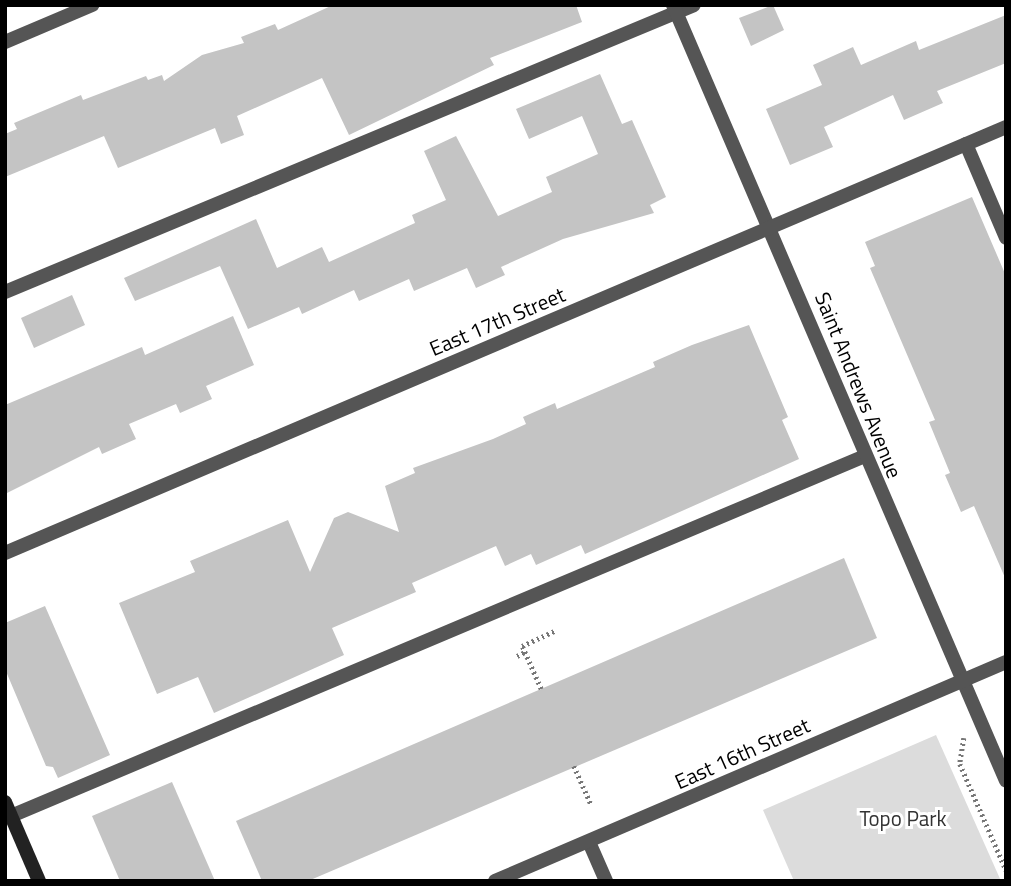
<!DOCTYPE html>
<html>
<head>
<meta charset="utf-8">
<style>
  body { margin:0 }
  #map { position:relative; width:1011px; height:886px; overflow:hidden; background:#fff; font-family:"Titillium Web",sans-serif }
  div>[style] { position:absolute }
  .green>* { inset:0; background:#dcdcdc }
  .building>* { inset:0; background:#c4c4c4 }
  .path>* { height:4.5px; margin-top:-2.25px; transform-origin:0; background:repeating-linear-gradient(90deg,#777 0 2px,transparent 0 5.5px) }
  .lane>* { height:14px; margin:-7px; padding:0 7px; transform-origin:7px; border-radius:7px; background:#555 }
  .street>* { height:14px; margin:-7px; padding:0 7px; transform-origin:7px; border-radius:7px; background:#555 }
  .secondary>* { height:14px; margin:-7px; padding:0 7px; transform-origin:7px; border-radius:7px; background:#222 }
  span { translate:-50% -50%; white-space:nowrap; text-align:center; line-height:1.15; -webkit-text-stroke:6px #fff; paint-order:stroke }
  .street-label { font-size:21px; color:#000 }
  .park-label { font-size:21px; color:#333 }
  .frame { position:absolute; inset:0; border:7px solid #000; pointer-events:none }
</style>
</head>
<body>
<div id="map">
  <div class="green">
    <div style="clip-path:polygon(936px 735px,1001px 881px,794px 881px,763px 810px)"></div>
  </div>
  <div class="building">
    <div style="clip-path:polygon(333px 5px,576px 5px,582px 22px,490px 58px,494px 65px,349px 135px,322px 78px,237px 116px,244px 135px,221px 144px,215px 128px,118px 168px,104px 136px,5px 177px,5px 134px,17px 129px,14px 123px,81px 95px,83px 100px,146px 76px,148px 80px,162px 75px,164px 81px,202px 55px,244px 43px,241px 37px,275px 24px,278px 30px)"></div>
    <div style="clip-path:polygon(773px 5px,784px 30px,751px 46px,739px 18px)"></div>
    <div style="clip-path:polygon(1006px 15px,1006px 63px,937px 91px,943px 103px,904px 120px,893px 95px,824px 127px,833px 147px,790px 165px,766px 109px,822px 85px,813px 65px,853px 47px,861px 65px,916px 41px,919px 50px)"></div>
    <div style="clip-path:polygon(600px 74px,622px 124px,632px 120px,666px 197px,650px 205px,654px 213px,563px 239px,501px 267px,505px 275px,476px 288px,467px 268px,414px 291px,409px 279px,359px 301px,354px 290px,302px 314px,299px 307px,248px 329px,220px 266px,135px 301px,124px 278px,256px 219px,277px 268px,322px 247px,329px 262px,415px 223px,412px 215px,446px 200px,424px 151px,456px 136px,498px 216px,552px 192px,546px 177px,598px 154px,582px 116px,529px 139px,516px 109px)"></div>
    <div style="clip-path:polygon(972px 197px,1006px 276px,1006px 580px,974px 506px,961px 512px,945px 475px,950px 473px,929px 422px,935px 420px,870px 268px,875px 266px,865px 242px)"></div>
    <div style="clip-path:polygon(72px 295px,85px 325px,34px 348px,21px 318px)"></div>
    <div style="clip-path:polygon(233px 316px,254px 365px,206px 386px,212px 399px,180px 413px,176px 404px,129px 424px,136px 439px,102px 454px,99px 447px,5px 494px,5px 405px,142px 347px,145px 355px)"></div>
    <div style="clip-path:polygon(749px 325px,788px 417px,782px 420px,799px 459px,585px 554px,581px 545px,536px 565px,531px 554px,505px 566px,496px 546px,412px 583px,416px 592px,332px 628px,344px 655px,214px 713px,198px 677px,157px 694px,119px 603px,195px 572px,190px 561px,288px 520px,310px 572px,334px 518px,348px 512px,399px 532px,385px 486px,415px 473px,413px 468px,493px 439px,526px 424px,523px 417px,555px 403px,557px 409px,655px 367px,653px 362px,692px 345px)"></div>
    <div style="clip-path:polygon(844px 558px,877px 638px,308px 881px,262px 881px,236px 821px)"></div>
    <div style="clip-path:polygon(45px 606px,110px 755px,58px 778px,53px 767px,46px 766px,5px 669px,5px 623px)"></div>
    <div style="clip-path:polygon(172px 782px,215px 881px,120px 881px,92px 816px)"></div>
  </div>
  <div class="path">
    <div style="left:517px;top:656px;width:9px;rotate:-27deg"></div>
    <div style="left:541px;top:689px;width:47px;rotate:-113.8deg"></div>
    <div style="left:522px;top:646px;width:38px;rotate:-25deg"></div>
    <div style="left:964px;top:738px;width:26px;rotate:99deg"></div>
    <div style="left:960px;top:764px;width:116px;rotate:66.5deg"></div>
    <div style="left:574px;top:766px;width:42px;rotate:65.9deg"></div>
  </div>
  <div class="lane">
    <div style="left:966px;top:144px;width:102px;rotate:66.9deg"></div>
    <div style="left:5px;top:292px;width:746px;rotate:-22.61deg"></div>
    <div style="left:11px;top:816px;width:927px;rotate:-22.86deg"></div>
    <div style="left:589px;top:842px;width:43px;rotate:66.4deg"></div>
  </div>
  <div class="street">
    <div style="left:673px;top:5px;width:844px;rotate:66.77deg"></div>
    <div style="left:5px;top:42px;width:95px;rotate:-23deg"></div>
    <div style="left:5px;top:553px;width:1088px;rotate:-23.05deg"></div>
    <div style="left:495px;top:881px;width:556px;rotate:-23.2deg"></div>
  </div>
  <div class="secondary">
    <div style="left:5px;top:802px;width:86px;rotate:66.7deg"></div>
  </div>
  <div class="street-label">
    <span style="left:497px;top:321px;rotate:-23deg">East 17th Street</span>
    <span style="left:859px;top:385px;rotate:68deg">Saint Andrews Avenue</span>
    <span style="left:742px;top:753px;rotate:-24deg">East 16th Street</span>
  </div>
  <div class="park-label">
    <span style="left:903px;top:818px">Topo Park</span>
  </div>
  <div class="frame"></div>
</div>
</body>
</html>
